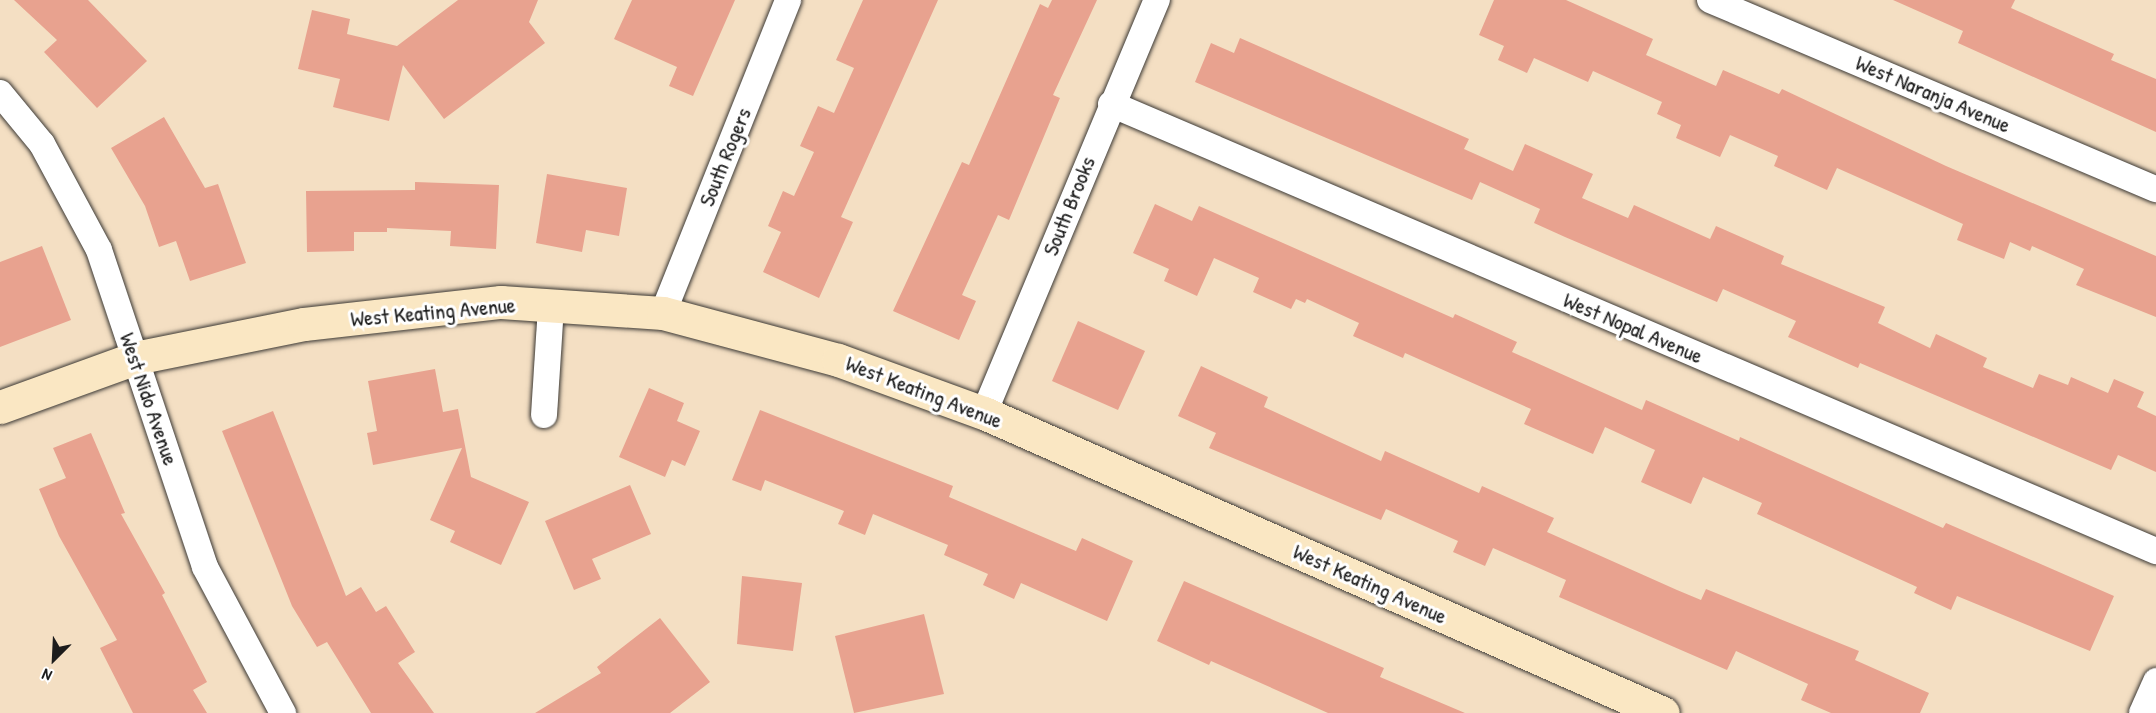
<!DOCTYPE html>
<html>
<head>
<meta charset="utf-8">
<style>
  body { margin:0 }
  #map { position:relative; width:2156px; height:713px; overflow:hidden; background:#f4dfc3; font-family:"Patrick Hand",sans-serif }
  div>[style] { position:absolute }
  .building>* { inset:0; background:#e8a28f }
  .roads { filter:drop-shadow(0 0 2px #3c3935) drop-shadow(0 0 2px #3c3935) }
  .street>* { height:26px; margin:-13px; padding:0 13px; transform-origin:13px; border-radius:13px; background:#fff }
  .secondary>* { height:33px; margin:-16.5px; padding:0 16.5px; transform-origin:16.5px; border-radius:16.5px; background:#fae7c3 }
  span { translate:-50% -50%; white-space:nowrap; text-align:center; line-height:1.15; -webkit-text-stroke:6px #fff; paint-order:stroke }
  .street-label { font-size:22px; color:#1c1c1c }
  .north { position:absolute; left:24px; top:629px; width:60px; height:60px; -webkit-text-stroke:4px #fff; paint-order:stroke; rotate:204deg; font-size:16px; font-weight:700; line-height:24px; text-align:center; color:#1c1c1c }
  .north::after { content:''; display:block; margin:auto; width:21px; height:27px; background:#1c1c1c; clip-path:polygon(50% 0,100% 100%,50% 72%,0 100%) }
</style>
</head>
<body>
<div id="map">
  <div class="building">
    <div style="clip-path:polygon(14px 0,88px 0,147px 61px,97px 108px,44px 52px,57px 40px)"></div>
    <div style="clip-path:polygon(458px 0,538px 0,529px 22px,545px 43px,444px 119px,403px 65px,389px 121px,333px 107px,340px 79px,298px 69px,312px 10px,350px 19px,347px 34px,397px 46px)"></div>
    <div style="clip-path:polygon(632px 0,735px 0,693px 96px,669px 86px,677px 67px,614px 39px)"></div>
    <div style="clip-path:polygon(863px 0,938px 0,841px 217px,853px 222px,819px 298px,763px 272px,781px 232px,768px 226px,783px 191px,794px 196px,814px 152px,800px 146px,818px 106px,834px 113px,854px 68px,836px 60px)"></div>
    <div style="clip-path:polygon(1052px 0,1097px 0,1053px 95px,1060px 98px,1009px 220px,998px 215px,962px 295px,976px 301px,959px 340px,893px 311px,962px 162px,969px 165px,1040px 4px,1048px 8px)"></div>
    <div style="clip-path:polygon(1494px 0,1566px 0,1653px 39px,1646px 55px,1716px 86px,1723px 70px,1779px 94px,1782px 89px,1946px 166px,2156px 256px,2156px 317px,2076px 285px,2084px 269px,2032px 246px,2030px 251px,2010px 242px,2004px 259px,1957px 240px,1963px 224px,1837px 168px,1827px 190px,1774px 166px,1778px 156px,1730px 135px,1720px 157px,1676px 138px,1681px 125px,1657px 114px,1662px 102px,1593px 71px,1588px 82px,1534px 58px,1527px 73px,1498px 60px,1504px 46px,1479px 35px)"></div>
    <div style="clip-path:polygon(1893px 0,2015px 0,2011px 8px,2114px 54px,2111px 60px,2156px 79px,2156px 132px,1958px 43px,1963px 31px)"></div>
    <div style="clip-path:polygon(1240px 38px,1469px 139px,1464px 149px,1513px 171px,1525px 144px,1593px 174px,1582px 198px,1628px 218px,1634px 205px,1710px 239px,1716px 226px,1784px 256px,1781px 264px,1885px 307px,1878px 323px,1930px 348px,1936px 334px,1987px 358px,1983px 367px,2033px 388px,2039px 374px,2068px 385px,2071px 377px,2108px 393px,2114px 379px,2144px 392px,2137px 407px,2156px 416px,2156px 472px,2118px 455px,2111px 470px,1860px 363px,1858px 368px,1788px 337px,1796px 321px,1723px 289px,1717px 302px,1565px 237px,1534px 223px,1540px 209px,1480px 182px,1472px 200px,1195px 82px,1211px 43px,1234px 53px)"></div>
    <div style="clip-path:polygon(164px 117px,205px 188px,218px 184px,246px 263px,190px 281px,176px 241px,159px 247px,145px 206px,111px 148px)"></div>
    <div style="clip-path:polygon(547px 174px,627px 188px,619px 236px,586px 230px,582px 252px,536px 243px)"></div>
    <div style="clip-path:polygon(415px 182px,499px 185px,496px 249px,450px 246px,451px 231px,387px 228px,387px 232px,354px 232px,354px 251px,307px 252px,306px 191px,415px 190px)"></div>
    <div style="clip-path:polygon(1155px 204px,1192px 221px,1199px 206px,1453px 318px,1455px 314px,1517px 342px,1512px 352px,1642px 410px,1646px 400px,1739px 441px,1740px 437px,1943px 528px,1946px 523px,2114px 596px,2090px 651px,1957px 596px,1951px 610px,1914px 593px,1917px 587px,1757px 514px,1762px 503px,1703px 477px,1691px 504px,1641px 482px,1655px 450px,1605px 427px,1593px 454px,1524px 424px,1531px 409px,1405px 353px,1403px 358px,1353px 336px,1359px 323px,1307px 299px,1305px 303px,1296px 299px,1291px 309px,1253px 292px,1259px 278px,1214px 258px,1197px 296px,1164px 281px,1169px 269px,1133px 253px)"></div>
    <div style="clip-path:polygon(42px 246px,71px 320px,0 347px,0 262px)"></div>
    <div style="clip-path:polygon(1078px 321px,1145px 351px,1118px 410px,1052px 381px)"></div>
    <div style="clip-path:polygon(1201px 366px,1268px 397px,1264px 407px,1381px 461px,1385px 451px,1479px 493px,1482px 486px,1554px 518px,1547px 532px,1677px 590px,1701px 600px,1706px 589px,1859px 651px,1855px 660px,1929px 693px,1920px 713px,1831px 713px,1801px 700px,1808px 684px,1736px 651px,1727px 670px,1559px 597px,1566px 580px,1493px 548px,1485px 566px,1453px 552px,1458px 541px,1386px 509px,1381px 520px,1209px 448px,1216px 433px,1178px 416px)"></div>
    <div style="clip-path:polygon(435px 369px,443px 412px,458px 409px,471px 477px,529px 502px,501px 565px,450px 542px,455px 531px,430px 520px,462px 448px,373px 465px,367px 433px,377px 431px,368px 381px)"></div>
    <div style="clip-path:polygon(649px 388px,684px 403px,677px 421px,700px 431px,685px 466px,672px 460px,665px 477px,619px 457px)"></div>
    <div style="clip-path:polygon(760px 410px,953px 486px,949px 497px,1076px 551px,1082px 538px,1133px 561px,1107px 621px,1021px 583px,1014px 599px,983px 585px,988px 574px,944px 555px,948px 545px,873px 514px,865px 535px,838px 524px,844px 511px,765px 480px,761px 491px,732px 480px)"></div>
    <div style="clip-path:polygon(273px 411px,346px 596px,361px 587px,376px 612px,386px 606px,415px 652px,398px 663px,434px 713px,371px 713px,327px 642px,317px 647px,292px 606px,222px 431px)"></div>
    <div style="clip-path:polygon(91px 433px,125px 513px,121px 514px,165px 593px,162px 595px,207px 682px,193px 690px,207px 713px,133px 713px,100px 648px,117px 640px,59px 536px,39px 489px,66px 478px,53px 448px)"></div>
    <div style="clip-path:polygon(630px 485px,651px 534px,592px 559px,601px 579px,574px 590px,545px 521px)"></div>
    <div style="clip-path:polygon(742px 576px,802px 583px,793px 651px,737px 644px)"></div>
    <div style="clip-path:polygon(1184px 581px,1384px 668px,1380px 677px,1465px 713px,1328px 713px,1211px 661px,1209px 665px,1157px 641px)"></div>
    <div style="clip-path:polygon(924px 614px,944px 694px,854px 713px,835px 636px)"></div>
    <div style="clip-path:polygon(660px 618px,710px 682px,670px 713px,535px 713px,601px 673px,597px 667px)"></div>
  </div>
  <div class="roads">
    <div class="street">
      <div style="left:1710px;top:0;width:484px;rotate:23deg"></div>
      <div style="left:0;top:93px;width:66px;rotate:50.5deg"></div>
      <div style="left:42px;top:144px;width:120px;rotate:61.7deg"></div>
      <div style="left:99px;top:250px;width:334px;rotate:71.5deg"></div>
      <div style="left:205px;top:567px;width:166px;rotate:61.9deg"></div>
      <div style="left:1111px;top:104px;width:1137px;rotate:23.16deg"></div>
      <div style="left:663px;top:313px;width:337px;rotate:-68.2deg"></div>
      <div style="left:984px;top:413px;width:448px;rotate:-67.3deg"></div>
      <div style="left:544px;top:415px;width:109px;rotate:-86.3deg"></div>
      <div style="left:2142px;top:713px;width:35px;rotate:-66deg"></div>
    </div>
    <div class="secondary">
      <div style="left:0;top:407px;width:144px;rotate:-19.9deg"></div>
      <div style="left:135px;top:358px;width:172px;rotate:-11.4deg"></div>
      <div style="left:304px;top:324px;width:198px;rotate:-6.4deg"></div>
      <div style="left:501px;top:302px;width:162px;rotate:3.9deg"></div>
      <div style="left:663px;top:313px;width:181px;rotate:15deg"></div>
      <div style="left:838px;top:360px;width:155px;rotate:20deg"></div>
      <div style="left:984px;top:413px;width:742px;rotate:23.84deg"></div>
    </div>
  </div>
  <div class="street-label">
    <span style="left:1933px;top:94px;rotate:23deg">West Naranja Avenue</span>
    <span style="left:725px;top:157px;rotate:-68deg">South Rogers</span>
    <span style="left:1069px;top:206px;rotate:-68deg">South Brooks</span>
    <span style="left:433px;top:312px;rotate:-5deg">West Keating Avenue</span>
    <span style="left:1633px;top:328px;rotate:23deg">West Nopal Avenue</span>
    <span style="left:924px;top:392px;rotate:21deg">West Keating Avenue</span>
    <span style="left:149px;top:399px;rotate:71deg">West Nido Avenue</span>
    <span style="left:1370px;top:584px;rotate:24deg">West Keating Avenue</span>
  </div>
  <div class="north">N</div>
</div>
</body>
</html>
